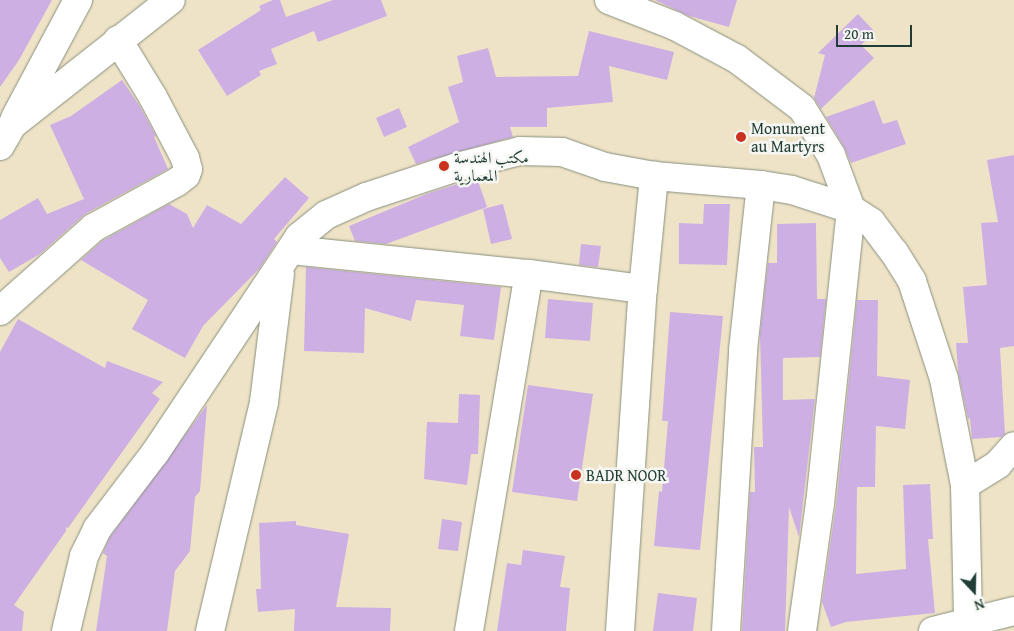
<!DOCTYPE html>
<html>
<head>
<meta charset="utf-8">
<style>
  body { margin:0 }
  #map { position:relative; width:1014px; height:631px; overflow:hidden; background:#efe3c7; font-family:"Gentium Book Plus",Amiri,serif }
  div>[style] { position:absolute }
  .building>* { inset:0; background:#ceafe4 }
  .roads { filter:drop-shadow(0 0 1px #87907e) drop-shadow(0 0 1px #87907e) }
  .minor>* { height:28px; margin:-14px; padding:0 14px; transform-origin:14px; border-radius:14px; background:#fff }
  .dots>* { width:14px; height:14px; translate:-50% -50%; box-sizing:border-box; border:2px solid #f6f6f2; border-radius:50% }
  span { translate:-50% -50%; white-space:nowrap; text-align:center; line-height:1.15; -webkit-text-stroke:5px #f6f6f2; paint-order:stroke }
  .poi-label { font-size:16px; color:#1f3d34 }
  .left { translate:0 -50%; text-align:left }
  .north { position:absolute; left:949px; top:566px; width:50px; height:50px; -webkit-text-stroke:4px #f6f6f2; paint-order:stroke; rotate:159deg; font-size:14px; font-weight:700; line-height:20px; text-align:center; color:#1f3d34 }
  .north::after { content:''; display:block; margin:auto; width:18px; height:22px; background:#1f3d34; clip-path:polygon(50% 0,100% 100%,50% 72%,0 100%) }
  .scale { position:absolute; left:836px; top:25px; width:76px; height:22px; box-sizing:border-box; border:2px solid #1f3d34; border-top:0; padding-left:6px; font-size:15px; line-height:18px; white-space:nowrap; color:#1f3d34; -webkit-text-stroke:4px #f6f6f2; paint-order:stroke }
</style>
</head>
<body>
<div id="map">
  <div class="building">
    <div style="clip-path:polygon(0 0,52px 0,19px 60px,0 87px)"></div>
    <div style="clip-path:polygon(273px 0,280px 0,286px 17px,333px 0,381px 0,387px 16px,318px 42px,314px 31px,271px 49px,277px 64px,259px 71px,261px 75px,227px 96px,198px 50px,261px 10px,259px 6px)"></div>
    <div style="clip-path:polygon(655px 0,737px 0,729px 27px,689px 16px)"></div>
    <div style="clip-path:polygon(858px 14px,875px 32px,861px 45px,874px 58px,821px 109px,814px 98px,825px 55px,818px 53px)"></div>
    <div style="clip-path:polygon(589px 31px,674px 52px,667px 80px,609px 66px,613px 102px,547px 108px,547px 127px,510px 127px,513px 137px,416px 164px,408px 147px,459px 122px,448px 87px,463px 82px,457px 56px,488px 48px,496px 77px,578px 76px)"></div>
    <div style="clip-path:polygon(122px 80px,139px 105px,156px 136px,154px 137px,168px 169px,85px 214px,40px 254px,9px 272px,0 258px,0 220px,38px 198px,47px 214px,84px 199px,50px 125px,71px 116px)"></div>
    <div style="clip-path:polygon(874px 100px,883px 124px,897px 120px,906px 144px,851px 163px,844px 147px,826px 117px)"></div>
    <div style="clip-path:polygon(399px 108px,407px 127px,384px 137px,376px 118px)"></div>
    <div style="clip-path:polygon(1014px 155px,1014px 346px,1000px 348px,1005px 434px,1001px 437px,972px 439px,970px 418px,968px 419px,958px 371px,956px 343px,968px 343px,963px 287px,987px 285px,981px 223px,998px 222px,987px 160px)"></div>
    <div style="clip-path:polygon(285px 177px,309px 198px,274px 239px,277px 242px,259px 269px,203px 326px,185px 358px,132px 329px,148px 300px,81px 260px,102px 241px,169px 204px,187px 214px,193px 228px,207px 205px,241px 224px)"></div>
    <div style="clip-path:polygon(477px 178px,487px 207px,386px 244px,355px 241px,349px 226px,429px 193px)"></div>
    <div style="clip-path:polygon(503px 204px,512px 239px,491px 244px,483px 209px)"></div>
    <div style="clip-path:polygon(704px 204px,730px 204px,727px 265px,679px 264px,679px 223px,703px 224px)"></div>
    <div style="clip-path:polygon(816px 223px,817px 299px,826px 299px,820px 357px,783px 358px,783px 400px,815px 399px,799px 537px,789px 507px,785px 631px,742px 631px,750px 492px,755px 492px,754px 447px,763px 447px,760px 334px,768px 263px,777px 263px,777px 224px)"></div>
    <div style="clip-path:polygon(581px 244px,601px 246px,598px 267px,579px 265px)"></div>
    <div style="clip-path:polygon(306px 267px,501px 287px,494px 340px,460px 336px,464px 305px,416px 300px,411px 321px,365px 308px,364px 353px,304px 351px)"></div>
    <div style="clip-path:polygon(548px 299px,593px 303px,590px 341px,545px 338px)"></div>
    <div style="clip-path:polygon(857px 300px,878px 300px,877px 376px,910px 380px,905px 429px,876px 426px,875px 487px,857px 487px,856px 574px,906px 569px,903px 485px,930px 484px,933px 539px,928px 539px,935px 613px,846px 622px,831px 627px,822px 602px,836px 505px)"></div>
    <div style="clip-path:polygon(670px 312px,723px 316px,700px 550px,654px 546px,659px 491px,662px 492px,668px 421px,662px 421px)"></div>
    <div style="clip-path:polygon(18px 319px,105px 368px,107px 361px,163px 382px,152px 393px,160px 399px,68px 528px,66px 527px,66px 531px,14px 605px,24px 612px,22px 631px,0 631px,0 352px)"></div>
    <div style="clip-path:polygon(528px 385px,593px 394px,577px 501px,512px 492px)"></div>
    <div style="clip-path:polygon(459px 394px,480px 395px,478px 454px,471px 454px,467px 485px,424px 479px,427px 422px,458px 423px)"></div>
    <div style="clip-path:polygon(207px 405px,200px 491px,195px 497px,190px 551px,175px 571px,167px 631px,96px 631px,107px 556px,103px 553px,110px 537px)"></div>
    <div style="clip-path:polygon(442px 519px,462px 522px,458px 551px,438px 549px)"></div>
    <div style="clip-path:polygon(296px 521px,296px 525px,349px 534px,336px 607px,391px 608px,390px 631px,294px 631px,295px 609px,258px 612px,256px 589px,261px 589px,259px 523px)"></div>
    <div style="clip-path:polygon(523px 550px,565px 556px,560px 587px,570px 588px,566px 631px,497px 631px,507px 563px,521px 565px)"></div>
    <div style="clip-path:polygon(658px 593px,697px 598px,693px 631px,653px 631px)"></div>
  </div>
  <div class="roads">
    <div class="minor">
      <div style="left:609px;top:0;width:71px;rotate:21.5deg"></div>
      <div style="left:675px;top:26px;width:70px;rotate:28deg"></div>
      <div style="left:737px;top:59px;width:81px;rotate:37deg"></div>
      <div style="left:802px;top:108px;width:55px;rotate:58.3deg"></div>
      <div style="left:831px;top:155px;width:58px;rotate:69.7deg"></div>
      <div style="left:851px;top:209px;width:24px;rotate:33deg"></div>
      <div style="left:871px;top:222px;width:38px;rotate:53deg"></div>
      <div style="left:894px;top:252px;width:34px;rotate:58deg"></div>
      <div style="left:912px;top:281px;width:103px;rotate:71.9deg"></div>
      <div style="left:944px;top:379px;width:108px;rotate:78.8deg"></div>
      <div style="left:965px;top:485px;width:136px;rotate:88.7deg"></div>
      <div style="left:15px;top:118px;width:134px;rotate:-61.9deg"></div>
      <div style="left:0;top:146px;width:24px;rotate:-60deg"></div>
      <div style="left:12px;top:125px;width:202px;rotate:-38.2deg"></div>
      <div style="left:291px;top:250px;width:239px;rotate:5.8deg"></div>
      <div style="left:529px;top:274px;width:115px;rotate:7.5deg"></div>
      <div style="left:0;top:311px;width:125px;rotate:-41.7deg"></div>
      <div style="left:93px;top:228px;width:96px;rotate:-28.7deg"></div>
      <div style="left:177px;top:182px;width:11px;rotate:-38deg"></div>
      <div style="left:186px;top:175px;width:6px;rotate:-72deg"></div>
      <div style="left:188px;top:169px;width:11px;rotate:-105deg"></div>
      <div style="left:185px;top:158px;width:69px;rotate:-117.7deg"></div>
      <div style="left:153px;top:97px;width:67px;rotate:-121.6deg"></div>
      <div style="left:965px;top:485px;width:39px;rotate:-32deg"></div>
      <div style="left:998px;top:464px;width:24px;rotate:-48deg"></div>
      <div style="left:66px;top:631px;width:77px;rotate:-76.5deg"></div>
      <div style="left:84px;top:556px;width:30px;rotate:-64deg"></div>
      <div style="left:97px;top:529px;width:96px;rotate:-52.7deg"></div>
      <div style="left:155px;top:453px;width:260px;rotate:-56.3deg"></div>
      <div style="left:299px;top:237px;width:35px;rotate:-39deg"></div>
      <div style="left:326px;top:215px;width:44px;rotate:-24.2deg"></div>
      <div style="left:366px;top:197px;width:96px;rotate:-18.2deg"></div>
      <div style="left:457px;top:167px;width:65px;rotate:-14.3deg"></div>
      <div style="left:520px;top:151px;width:42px;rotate:1.4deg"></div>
      <div style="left:562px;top:152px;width:46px;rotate:19.2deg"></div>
      <div style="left:605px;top:167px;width:50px;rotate:10.4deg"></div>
      <div style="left:654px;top:176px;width:107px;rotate:4.8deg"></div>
      <div style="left:761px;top:185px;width:31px;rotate:9deg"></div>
      <div style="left:792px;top:190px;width:62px;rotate:17.9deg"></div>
      <div style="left:851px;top:209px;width:296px;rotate:96deg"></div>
      <div style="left:820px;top:503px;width:129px;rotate:98deg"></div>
      <div style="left:210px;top:631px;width:235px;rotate:-76.7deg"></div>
      <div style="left:264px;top:402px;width:129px;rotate:-82.9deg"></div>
      <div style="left:469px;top:631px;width:362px;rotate:-80.5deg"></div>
      <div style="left:620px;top:631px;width:343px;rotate:-86.2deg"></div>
      <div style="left:643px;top:289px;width:114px;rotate:-84.4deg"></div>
      <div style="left:726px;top:631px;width:282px;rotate:-86.5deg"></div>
      <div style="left:743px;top:350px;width:166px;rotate:-83.8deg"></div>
      <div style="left:933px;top:631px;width:83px;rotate:-13.9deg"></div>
    </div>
  </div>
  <div class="dots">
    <div style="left:741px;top:137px;background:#c8321e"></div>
    <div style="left:444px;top:166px;background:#c8321e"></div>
    <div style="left:576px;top:475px;background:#c8321e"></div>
  </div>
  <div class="poi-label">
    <span class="left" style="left:751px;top:137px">Monument<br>au Martyrs</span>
    <span class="left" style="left:454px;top:166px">مكتب الهندسة<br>المعمارية</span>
    <span class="left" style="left:586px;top:475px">BADR NOOR</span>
  </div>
  <div class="north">N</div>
  <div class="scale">20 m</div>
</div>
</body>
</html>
